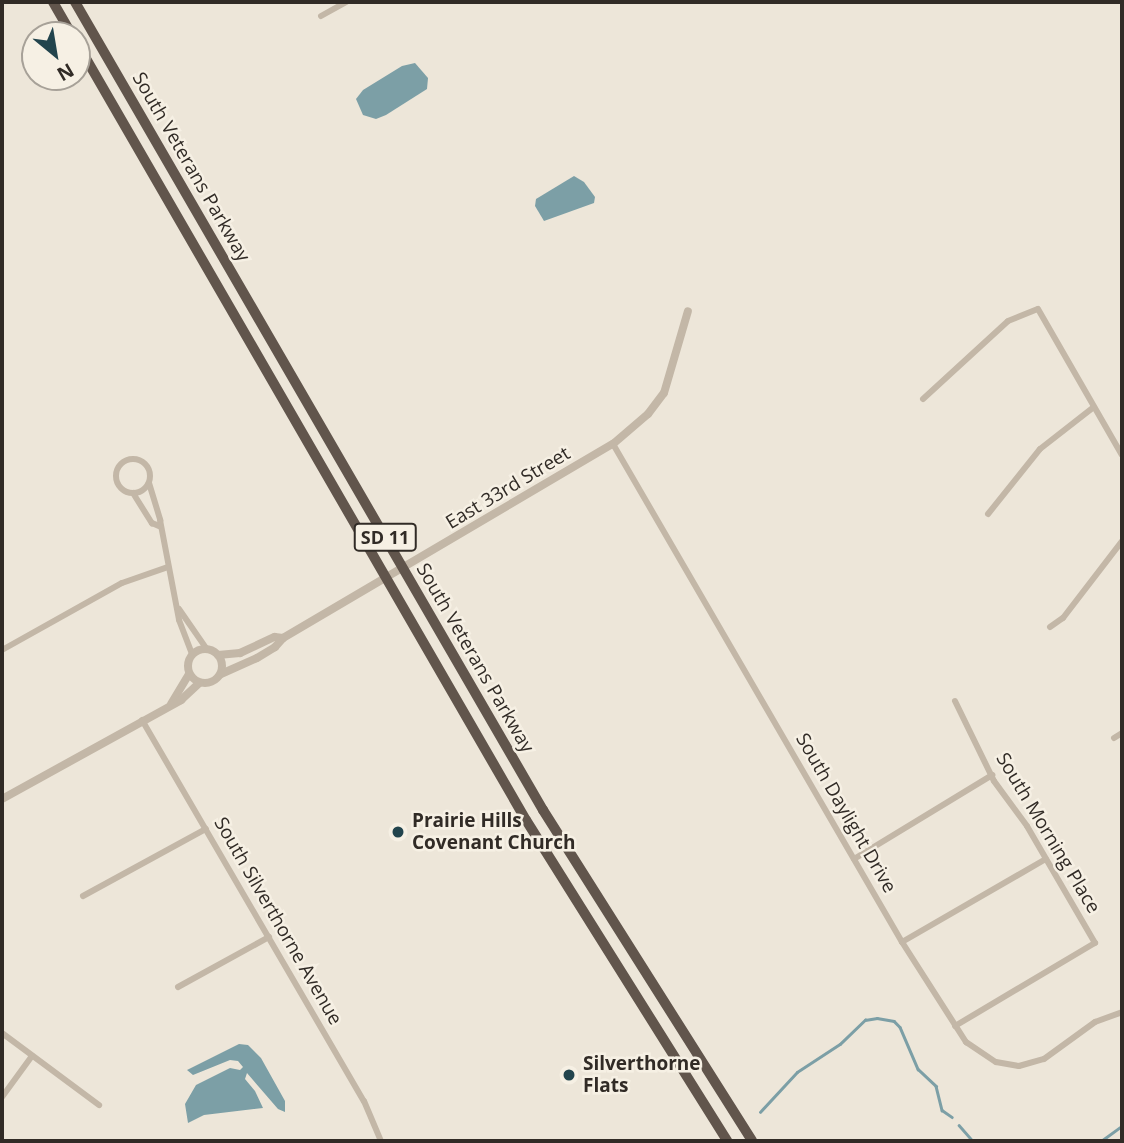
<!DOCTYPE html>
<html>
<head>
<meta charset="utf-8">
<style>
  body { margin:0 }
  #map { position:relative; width:1124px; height:1143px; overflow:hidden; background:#ede6d9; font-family:"Open Sans",sans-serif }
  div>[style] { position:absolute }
  .water>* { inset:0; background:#7c9fa6 }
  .stream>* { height:2.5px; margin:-1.25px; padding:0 1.25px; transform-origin:1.25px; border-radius:1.25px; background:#7c9fa6 }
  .minor>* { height:6px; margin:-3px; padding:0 3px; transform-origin:3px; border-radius:3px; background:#c3b7a7 }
  .minor>.ring { margin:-3px; padding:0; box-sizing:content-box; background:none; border:6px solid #c3b7a7; border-radius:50% }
  .tertiary>* { height:8px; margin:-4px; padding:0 4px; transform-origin:4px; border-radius:4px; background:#c3b7a7 }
  .tertiary>.ring { margin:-4px; padding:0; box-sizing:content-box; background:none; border:8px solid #c3b7a7; border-radius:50% }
  .trunk>* { height:10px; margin:-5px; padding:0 5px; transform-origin:5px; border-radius:5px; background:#61554c }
  .dots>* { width:19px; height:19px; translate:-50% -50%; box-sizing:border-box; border:4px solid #f6f0e4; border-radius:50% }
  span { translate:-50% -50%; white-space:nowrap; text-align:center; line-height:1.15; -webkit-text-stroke:5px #f6f0e4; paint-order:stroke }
  .shield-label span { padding:2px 5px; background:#f6f0e4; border:2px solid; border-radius:5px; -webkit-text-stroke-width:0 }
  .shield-label { font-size:18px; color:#312b26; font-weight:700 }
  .street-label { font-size:19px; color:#312b26 }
  .poi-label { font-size:19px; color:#312b26; font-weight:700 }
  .left { translate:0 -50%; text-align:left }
  .frame { position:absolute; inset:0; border:4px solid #312b26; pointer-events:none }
  .north { position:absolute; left:21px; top:21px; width:70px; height:70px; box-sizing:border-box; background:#f6f0e4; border:2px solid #a7a198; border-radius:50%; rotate:150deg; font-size:19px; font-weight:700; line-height:28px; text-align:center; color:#312b26 }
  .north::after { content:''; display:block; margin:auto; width:24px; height:32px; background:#22444d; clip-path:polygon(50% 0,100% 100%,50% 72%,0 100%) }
</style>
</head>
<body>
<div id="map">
  <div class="water">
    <div style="clip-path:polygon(415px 63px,428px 78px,427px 89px,386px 115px,376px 119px,363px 115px,356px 99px,363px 90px,402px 66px)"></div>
    <div style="clip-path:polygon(574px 176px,584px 182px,595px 197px,594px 203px,544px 221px,535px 206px,536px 199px)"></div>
    <div style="clip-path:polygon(239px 1044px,248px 1045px,261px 1058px,285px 1101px,285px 1112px,278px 1109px,247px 1073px,245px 1079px,255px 1091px,263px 1108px,204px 1115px,188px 1123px,185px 1104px,196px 1085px,230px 1068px,240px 1070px,243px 1067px,238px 1061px,230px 1060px,193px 1075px,187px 1070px)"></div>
  </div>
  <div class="stream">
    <div style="left:760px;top:1112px;width:54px;rotate:-47.2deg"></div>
    <div style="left:797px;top:1072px;width:51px;rotate:-33.1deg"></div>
    <div style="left:840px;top:1044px;width:35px;rotate:-44deg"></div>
    <div style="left:865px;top:1020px;width:12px;rotate:-9deg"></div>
    <div style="left:877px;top:1018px;width:17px;rotate:10deg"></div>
    <div style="left:894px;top:1021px;width:8px;rotate:45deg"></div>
    <div style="left:900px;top:1027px;width:46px;rotate:66.8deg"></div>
    <div style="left:918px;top:1069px;width:25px;rotate:43deg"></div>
    <div style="left:936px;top:1086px;width:25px;rotate:76deg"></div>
    <div style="left:942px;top:1110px;width:12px;rotate:35deg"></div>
    <div style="left:959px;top:1125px;width:21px;rotate:49deg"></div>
    <div style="left:1101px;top:1141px;width:26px;rotate:-36deg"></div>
  </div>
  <div class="minor">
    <div style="left:321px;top:16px;width:29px;rotate:-29deg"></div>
    <div style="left:923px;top:399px;width:115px;rotate:-42.5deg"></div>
    <div style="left:1008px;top:321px;width:32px;rotate:-22deg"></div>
    <div style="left:1038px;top:309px;width:168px;rotate:60.1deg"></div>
    <div style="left:613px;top:444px;width:576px;rotate:59.87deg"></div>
    <div style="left:902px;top:942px;width:119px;rotate:57.4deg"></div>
    <div style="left:966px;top:1042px;width:36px;rotate:34deg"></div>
    <div style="left:996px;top:1062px;width:23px;rotate:10deg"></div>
    <div style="left:1019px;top:1066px;width:26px;rotate:-16deg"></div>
    <div style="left:1044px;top:1059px;width:63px;rotate:-36deg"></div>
    <div style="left:1095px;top:1022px;width:29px;rotate:-20deg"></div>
    <div class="ring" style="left:116px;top:459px;width:28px;height:28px"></div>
    <div style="left:149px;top:483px;width:39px;rotate:73deg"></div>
    <div style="left:160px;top:520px;width:102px;rotate:79.2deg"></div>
    <div style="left:179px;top:620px;width:36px;rotate:69deg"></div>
    <div style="left:133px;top:493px;width:36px;rotate:58deg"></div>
    <div style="left:152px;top:523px;width:8px;rotate:23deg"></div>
    <div style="left:988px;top:514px;width:83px;rotate:-51.3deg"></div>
    <div style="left:1040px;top:449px;width:68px;rotate:-37.9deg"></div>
    <div style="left:179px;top:609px;width:47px;rotate:55.3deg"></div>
    <div style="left:1050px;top:627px;width:16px;rotate:-35deg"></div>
    <div style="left:1063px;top:618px;width:97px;rotate:-52.5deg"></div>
    <div style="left:2px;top:650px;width:137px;rotate:-29.2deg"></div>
    <div style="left:122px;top:583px;width:49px;rotate:-19.2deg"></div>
    <div style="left:142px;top:720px;width:441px;rotate:59.8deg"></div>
    <div style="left:364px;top:1101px;width:43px;rotate:67deg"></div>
    <div style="left:1114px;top:738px;width:9px;rotate:-32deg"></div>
    <div style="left:854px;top:859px;width:162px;rotate:-31.3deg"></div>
    <div style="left:83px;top:896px;width:140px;rotate:-28.6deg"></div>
    <div style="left:902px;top:942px;width:166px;rotate:-30deg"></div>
    <div style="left:178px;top:987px;width:104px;rotate:-28.8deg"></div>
    <div style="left:955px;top:1026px;width:163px;rotate:-30.7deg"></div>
    <div style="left:1095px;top:943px;width:135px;rotate:-120.2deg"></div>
    <div style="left:1027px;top:826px;width:56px;rotate:-126.3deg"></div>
    <div style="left:994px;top:781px;width:89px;rotate:-116deg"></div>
    <div style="left:2px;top:1033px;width:121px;rotate:36.6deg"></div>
    <div style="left:2px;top:1097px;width:51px;rotate:-53.8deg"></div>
  </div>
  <div class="tertiary">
    <div class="ring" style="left:188px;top:649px;width:26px;height:26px"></div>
    <div style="left:218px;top:655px;width:22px;rotate:-5deg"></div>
    <div style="left:240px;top:653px;width:38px;rotate:-25deg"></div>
    <div style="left:275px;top:637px;width:8px;rotate:7deg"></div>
    <div style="left:221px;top:674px;width:39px;rotate:-24deg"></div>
    <div style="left:257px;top:658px;width:21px;rotate:-31deg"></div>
    <div style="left:275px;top:647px;width:12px;rotate:-48deg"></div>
    <div style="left:283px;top:638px;width:383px;rotate:-30.5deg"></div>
    <div style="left:613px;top:444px;width:46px;rotate:-40.6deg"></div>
    <div style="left:648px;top:414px;width:26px;rotate:-53deg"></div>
    <div style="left:664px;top:393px;width:85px;rotate:-73.7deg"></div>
    <div style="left:171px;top:704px;width:35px;rotate:-59deg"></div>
    <div style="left:2px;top:799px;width:205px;rotate:-28.9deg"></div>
    <div style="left:181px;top:700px;width:25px;rotate:-43deg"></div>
  </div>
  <div class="trunk">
    <div style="left:53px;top:2px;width:38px;rotate:60deg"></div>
    <div style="left:75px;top:2px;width:934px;rotate:59.92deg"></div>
    <div style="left:543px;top:810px;width:391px;rotate:57.7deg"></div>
    <div style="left:77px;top:43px;width:897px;rotate:59.98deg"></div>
    <div style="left:526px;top:820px;width:379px;rotate:57.9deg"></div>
  </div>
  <div class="dots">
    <div style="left:398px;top:832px;background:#22444d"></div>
    <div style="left:569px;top:1075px;background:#22444d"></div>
  </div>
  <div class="shield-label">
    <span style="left:385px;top:537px">SD 11</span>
  </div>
  <div class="street-label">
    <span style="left:191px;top:167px;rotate:60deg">South Veterans Parkway</span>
    <span style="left:508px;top:488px;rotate:-31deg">East 33rd Street</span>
    <span style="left:475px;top:658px;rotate:60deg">South Veterans Parkway</span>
    <span style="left:846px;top:813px;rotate:60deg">South Daylight Drive</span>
    <span style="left:1048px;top:833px;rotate:59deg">South Morning Place</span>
    <span style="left:278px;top:921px;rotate:60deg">South Silverthorne Avenue</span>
  </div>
  <div class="poi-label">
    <span class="left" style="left:412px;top:832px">Prairie Hills<br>Covenant Church</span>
    <span class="left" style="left:583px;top:1075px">Silverthorne<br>Flats</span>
  </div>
  <div class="frame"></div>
  <div class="north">N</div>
</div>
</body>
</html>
